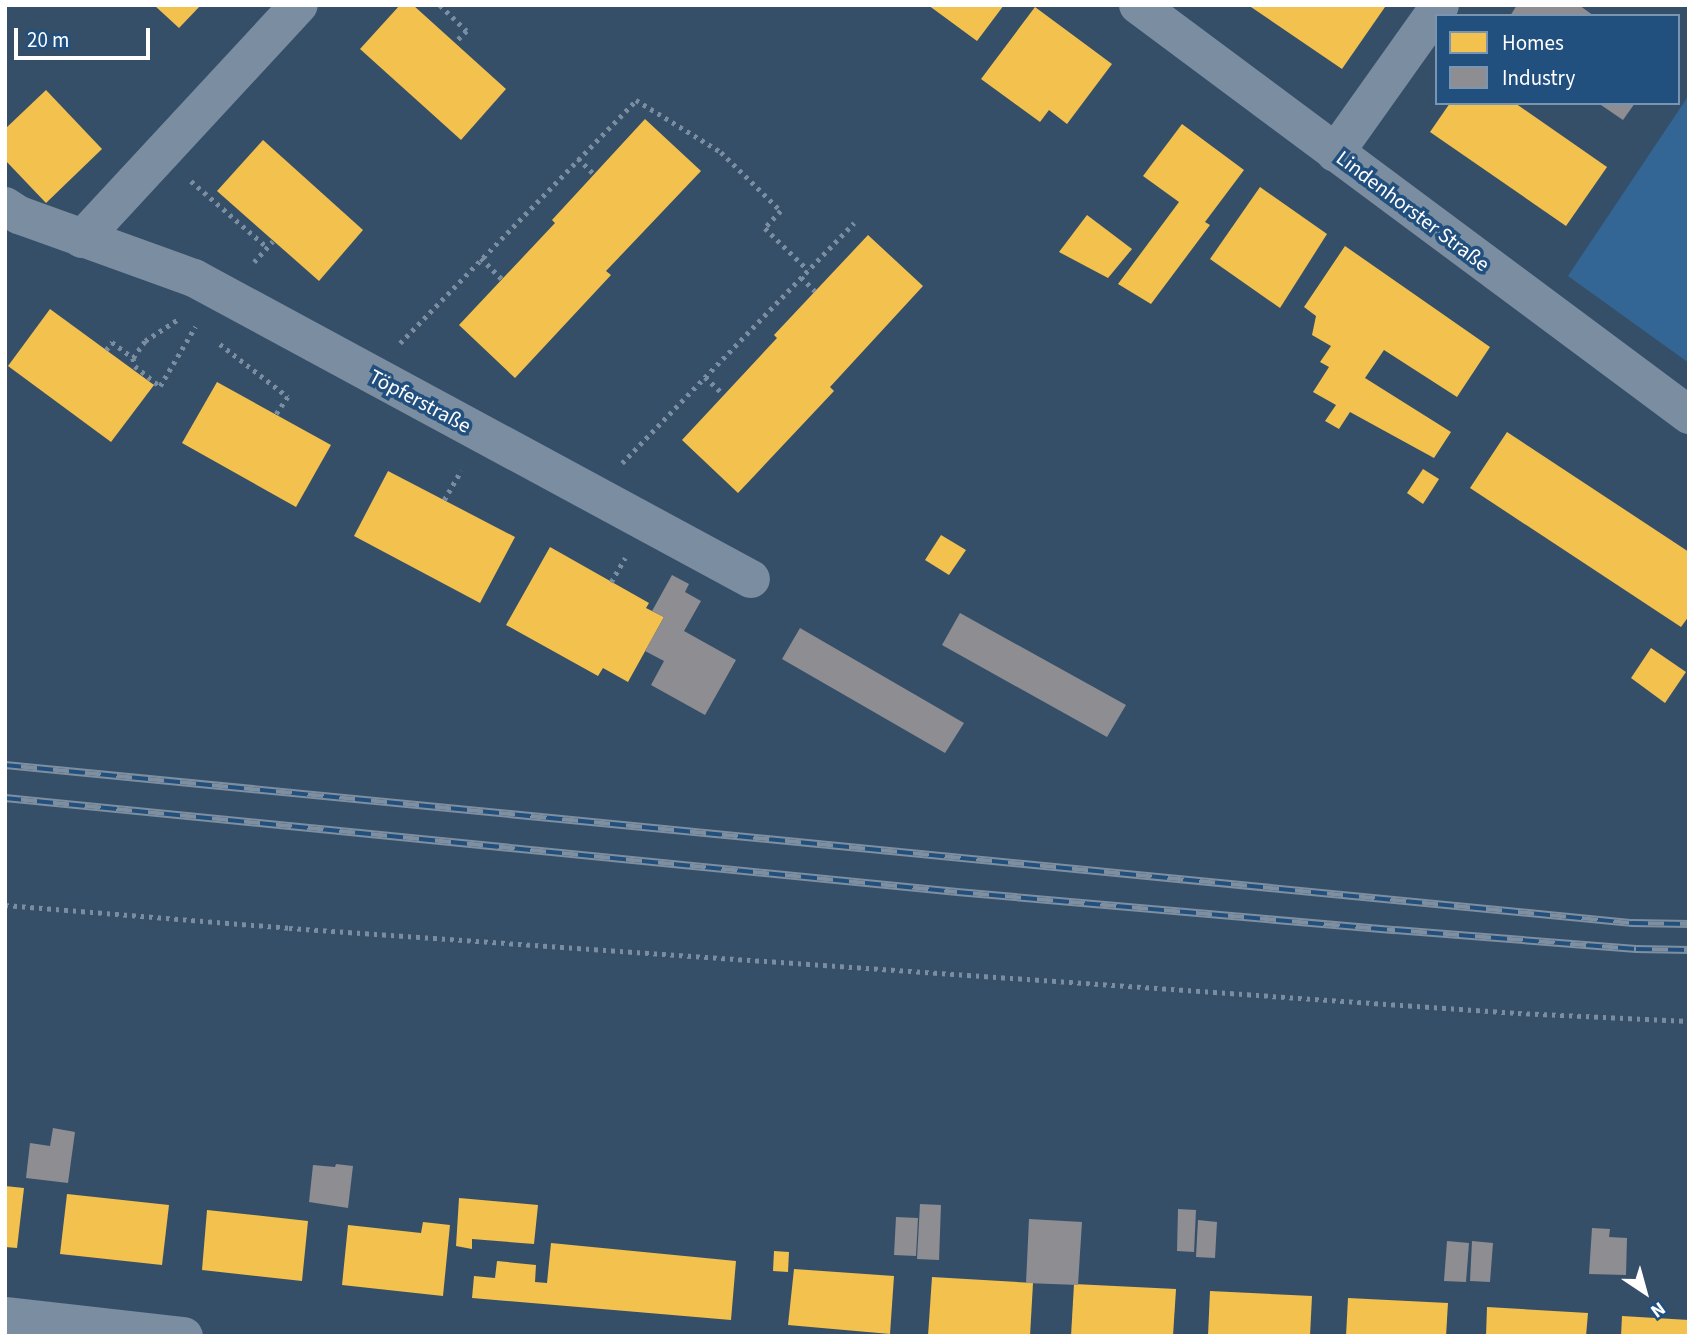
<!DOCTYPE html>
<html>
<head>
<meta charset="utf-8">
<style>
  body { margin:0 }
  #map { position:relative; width:1694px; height:1341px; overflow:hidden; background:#364f69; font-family:"Source Sans 3",sans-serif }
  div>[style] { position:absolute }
  .green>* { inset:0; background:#346695 }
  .homes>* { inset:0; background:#f2c14e }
  .industry>* { inset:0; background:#8d8d92 }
  .path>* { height:4.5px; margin-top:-2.25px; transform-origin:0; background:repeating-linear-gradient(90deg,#7b8da0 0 3.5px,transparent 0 8.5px) }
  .street>* { height:38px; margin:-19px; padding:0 19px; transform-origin:19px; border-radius:19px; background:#7b8da0 }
  .rail>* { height:8px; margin-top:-4px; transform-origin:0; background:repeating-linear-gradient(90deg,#214f7e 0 16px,#7d8fa0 0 32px); box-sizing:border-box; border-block:2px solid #7d8fa0 }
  span { translate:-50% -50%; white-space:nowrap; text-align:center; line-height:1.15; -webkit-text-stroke:7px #214f7e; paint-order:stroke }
  .street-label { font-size:21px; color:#fff }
  .frame { position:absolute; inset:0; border:7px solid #fff; pointer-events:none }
  .legend { position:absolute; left:1435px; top:14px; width:245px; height:91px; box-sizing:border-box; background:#214f7e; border:2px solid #7a95b2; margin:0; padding:9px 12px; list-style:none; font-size:21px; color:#fff }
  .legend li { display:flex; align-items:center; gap:14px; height:35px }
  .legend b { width:35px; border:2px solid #7a95b2 }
  .north { position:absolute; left:1610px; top:1257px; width:70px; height:70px; -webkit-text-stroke:5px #214f7e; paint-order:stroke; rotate:144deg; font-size:19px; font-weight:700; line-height:28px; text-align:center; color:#fff }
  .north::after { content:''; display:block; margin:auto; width:24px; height:32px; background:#fff; clip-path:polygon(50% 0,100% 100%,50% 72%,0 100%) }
  .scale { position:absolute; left:14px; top:28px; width:136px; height:32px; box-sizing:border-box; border:4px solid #fff; border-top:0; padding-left:9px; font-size:21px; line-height:24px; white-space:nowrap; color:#fff; -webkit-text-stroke:5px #214f7e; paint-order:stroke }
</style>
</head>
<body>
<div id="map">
  <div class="green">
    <div style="clip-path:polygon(1689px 95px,1689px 363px,1568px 276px)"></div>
  </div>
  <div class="homes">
    <div style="clip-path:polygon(154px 5px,201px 5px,179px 28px)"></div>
    <div style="clip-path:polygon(400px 5px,413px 5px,506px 89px,461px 140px,360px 49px)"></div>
    <div style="clip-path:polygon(928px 5px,1004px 5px,977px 41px)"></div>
    <div style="clip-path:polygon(1248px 5px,1382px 5px,1385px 7px,1342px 69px)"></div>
    <div style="clip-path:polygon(1035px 7px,1112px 64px,1067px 124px,1049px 110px,1040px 122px,981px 79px)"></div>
    <div style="clip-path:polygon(46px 90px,102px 149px,46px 203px,5px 160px,5px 129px)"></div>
    <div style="clip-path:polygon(1450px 103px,1515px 103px,1607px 167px,1566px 226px,1430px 132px)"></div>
    <div style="clip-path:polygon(645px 119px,701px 171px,606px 271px,611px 275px,515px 378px,459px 325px,555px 223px,552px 220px)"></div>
    <div style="clip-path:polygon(1182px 124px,1244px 170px,1205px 222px,1210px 225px,1151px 304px,1118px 284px,1179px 202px,1143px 176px)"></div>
    <div style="clip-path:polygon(263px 140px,363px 230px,319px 281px,217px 191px)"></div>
    <div style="clip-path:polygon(1260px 187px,1327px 234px,1280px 308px,1210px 259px)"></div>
    <div style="clip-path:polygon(1087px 215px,1132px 249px,1108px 278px,1059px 252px)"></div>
    <div style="clip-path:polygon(868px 235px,923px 286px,830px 387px,834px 391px,738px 493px,682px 440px,777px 338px,774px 335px)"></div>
    <div style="clip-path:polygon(1345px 246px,1490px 347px,1457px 397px,1384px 350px,1365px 378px,1451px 432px,1434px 458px,1350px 412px,1339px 429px,1325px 421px,1336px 405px,1313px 392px,1329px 367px,1320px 362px,1331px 346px,1312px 335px,1316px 316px,1304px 307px)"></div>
    <div style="clip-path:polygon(50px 309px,154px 385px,111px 442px,8px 366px)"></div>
    <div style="clip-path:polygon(217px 382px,331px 445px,296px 507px,182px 443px)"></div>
    <div style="clip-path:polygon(1507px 432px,1689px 552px,1689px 616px,1681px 627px,1470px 488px)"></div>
    <div style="clip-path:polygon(1423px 469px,1439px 479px,1423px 504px,1407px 493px)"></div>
    <div style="clip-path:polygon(388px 471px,515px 537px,480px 603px,354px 536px)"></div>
    <div style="clip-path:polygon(941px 535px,966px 550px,949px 575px,925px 560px)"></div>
    <div style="clip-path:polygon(550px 547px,649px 603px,646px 608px,664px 617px,628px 682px,603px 668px,598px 676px,506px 625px)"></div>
    <div style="clip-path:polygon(1651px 648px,1686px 672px,1665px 703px,1631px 678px)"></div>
    <div style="clip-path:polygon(5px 1186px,24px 1188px,17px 1248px,5px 1247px)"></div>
    <div style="clip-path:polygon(67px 1194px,169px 1205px,162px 1265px,60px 1254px)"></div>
    <div style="clip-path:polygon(459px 1198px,538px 1205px,534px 1244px,472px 1239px,472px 1249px,456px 1246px)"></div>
    <div style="clip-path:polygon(207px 1210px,308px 1221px,302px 1281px,202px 1270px)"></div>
    <div style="clip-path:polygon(423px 1222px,450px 1225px,443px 1296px,342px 1285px,348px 1225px,421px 1233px)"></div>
    <div style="clip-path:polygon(551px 1243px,736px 1261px,731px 1320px,472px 1298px,474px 1276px,495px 1278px,497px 1261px,536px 1265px,535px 1282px,547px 1283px)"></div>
    <div style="clip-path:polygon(774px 1251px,789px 1252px,788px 1272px,773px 1271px)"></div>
    <div style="clip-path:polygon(794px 1269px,894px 1276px,890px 1334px,788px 1325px)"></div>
    <div style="clip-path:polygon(932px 1277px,1033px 1283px,1030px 1336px,928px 1336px)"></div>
    <div style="clip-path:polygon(1074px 1284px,1176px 1289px,1173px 1336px,1071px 1336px)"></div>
    <div style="clip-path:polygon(1210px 1291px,1312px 1296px,1310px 1336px,1208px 1336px)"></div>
    <div style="clip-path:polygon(1348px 1298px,1448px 1303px,1446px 1336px,1346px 1336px)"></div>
    <div style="clip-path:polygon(1487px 1307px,1588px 1313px,1586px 1336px,1486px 1336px)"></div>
    <div style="clip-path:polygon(1622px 1316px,1689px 1320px,1689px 1336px,1621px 1336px)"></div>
  </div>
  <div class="industry">
    <div style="clip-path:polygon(1517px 5px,1579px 5px,1594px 16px,1510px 16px)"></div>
    <div style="clip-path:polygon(1598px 103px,1635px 103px,1623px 120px)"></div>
    <div style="clip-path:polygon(672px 575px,689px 584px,685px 592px,701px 601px,684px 631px,736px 660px,705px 715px,651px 685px,664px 661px,645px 651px,664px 617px,652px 611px)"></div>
    <div style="clip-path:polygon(960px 613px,1126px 705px,1107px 737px,942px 645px)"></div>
    <div style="clip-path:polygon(800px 628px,964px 723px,945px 753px,782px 659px)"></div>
    <div style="clip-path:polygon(53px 1128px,75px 1132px,68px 1183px,26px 1178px,30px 1143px,50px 1146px)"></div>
    <div style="clip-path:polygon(336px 1164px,353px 1166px,348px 1208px,309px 1202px,313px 1165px,335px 1167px)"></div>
    <div style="clip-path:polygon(920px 1204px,941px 1205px,939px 1260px,917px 1259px)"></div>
    <div style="clip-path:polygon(1178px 1209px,1196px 1210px,1194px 1252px,1177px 1251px)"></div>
    <div style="clip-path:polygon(896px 1217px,918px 1218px,916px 1256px,894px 1255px)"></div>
    <div style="clip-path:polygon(1029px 1219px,1082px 1222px,1078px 1285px,1026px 1283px)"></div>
    <div style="clip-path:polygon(1198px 1220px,1217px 1222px,1215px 1258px,1196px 1257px)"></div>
    <div style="clip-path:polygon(1592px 1228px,1610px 1229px,1609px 1237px,1627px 1238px,1626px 1275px,1589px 1274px)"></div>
    <div style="clip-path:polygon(1447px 1241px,1469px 1243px,1466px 1282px,1444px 1281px)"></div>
    <div style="clip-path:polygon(1472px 1241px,1493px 1243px,1490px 1282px,1470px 1281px)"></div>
  </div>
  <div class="path">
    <div style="left:440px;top:5px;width:37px;rotate:44deg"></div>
    <div style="left:467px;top:31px;width:17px;rotate:135deg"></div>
    <div style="left:578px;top:158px;width:23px;rotate:45deg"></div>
    <div style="left:191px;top:181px;width:101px;rotate:41deg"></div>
    <div style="left:481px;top:258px;width:30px;rotate:45deg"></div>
    <div style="left:254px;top:262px;width:28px;rotate:-48deg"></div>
    <div style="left:801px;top:277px;width:20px;rotate:45deg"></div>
    <div style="left:400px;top:343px;width:339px;rotate:-45.8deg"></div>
    <div style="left:636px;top:100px;width:100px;rotate:31.5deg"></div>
    <div style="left:721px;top:152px;width:84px;rotate:44.5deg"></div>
    <div style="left:781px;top:211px;width:23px;rotate:133deg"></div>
    <div style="left:765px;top:228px;width:60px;rotate:44.3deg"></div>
    <div style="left:220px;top:344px;width:86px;rotate:37.9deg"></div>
    <div style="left:288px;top:397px;width:22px;rotate:124deg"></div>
    <div style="left:106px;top:350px;width:10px;rotate:-53deg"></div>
    <div style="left:112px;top:342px;width:26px;rotate:37deg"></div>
    <div style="left:133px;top:358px;width:8px;rotate:76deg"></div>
    <div style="left:135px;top:366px;width:32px;rotate:39deg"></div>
    <div style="left:160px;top:386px;width:69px;rotate:-59.3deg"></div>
    <div style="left:133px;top:358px;width:21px;rotate:-55deg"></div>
    <div style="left:145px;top:341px;width:42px;rotate:-33.3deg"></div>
    <div style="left:705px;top:377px;width:26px;rotate:43deg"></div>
    <div style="left:622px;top:463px;width:334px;rotate:-46deg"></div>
    <div style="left:444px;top:500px;width:34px;rotate:-60deg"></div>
    <div style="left:611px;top:582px;width:28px;rotate:-60deg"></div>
    <div style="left:5px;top:905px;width:285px;rotate:4.6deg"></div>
    <div style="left:289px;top:928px;width:1232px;rotate:3.96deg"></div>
    <div style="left:1518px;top:1013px;width:171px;rotate:2.7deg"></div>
  </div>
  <div class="street">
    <div style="left:1138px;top:5px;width:687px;rotate:36.65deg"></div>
    <div style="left:1335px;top:153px;width:181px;rotate:-54.6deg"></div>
    <div style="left:5px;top:206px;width:17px;rotate:33deg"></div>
    <div style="left:19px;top:215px;width:186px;rotate:19.8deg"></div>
    <div style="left:194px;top:278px;width:633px;rotate:28.39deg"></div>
    <div style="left:82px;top:239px;width:319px;rotate:-47.2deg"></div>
    <div style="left:5px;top:1316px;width:180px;rotate:6.4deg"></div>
  </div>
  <div class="rail">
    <div style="left:5px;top:765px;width:1635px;rotate:5.55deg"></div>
    <div style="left:1632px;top:923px;width:57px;rotate:1deg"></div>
    <div style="left:5px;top:798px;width:957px;rotate:5.64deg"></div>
    <div style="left:957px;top:892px;width:440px;rotate:5deg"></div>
    <div style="left:1395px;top:930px;width:242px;rotate:4.5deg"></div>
    <div style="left:1636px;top:949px;width:53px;rotate:1.1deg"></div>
  </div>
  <div class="street-label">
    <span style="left:1413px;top:211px;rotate:37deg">Lindenhorster Straße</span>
    <span style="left:420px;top:401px;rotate:28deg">Töpferstraße</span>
  </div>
  <div class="frame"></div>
  <ul class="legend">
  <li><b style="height:19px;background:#f2c14e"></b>Homes</li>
  <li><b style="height:19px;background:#8d8d92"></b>Industry</li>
  </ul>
  <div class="north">N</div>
  <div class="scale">20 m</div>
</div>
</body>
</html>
